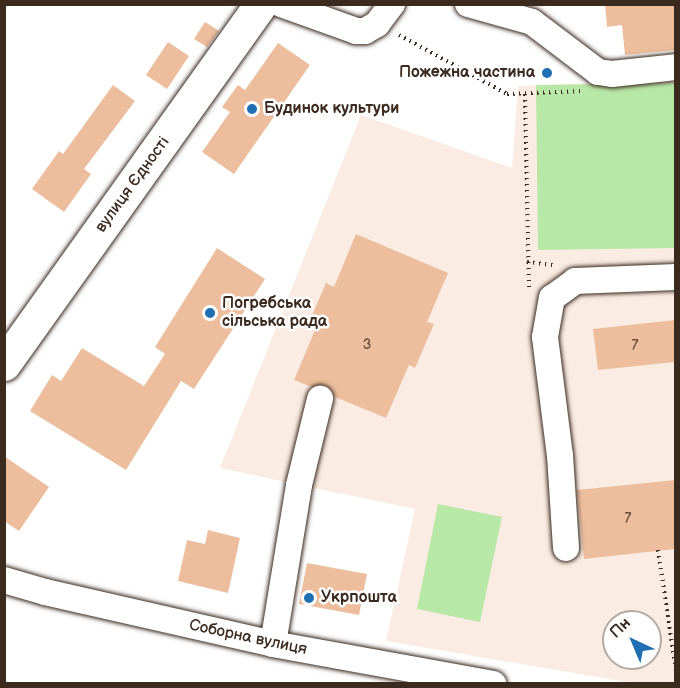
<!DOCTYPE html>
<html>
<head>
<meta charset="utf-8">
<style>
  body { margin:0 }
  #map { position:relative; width:680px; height:688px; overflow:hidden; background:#fff; font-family:"Balsamiq Sans",sans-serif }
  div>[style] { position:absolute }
  .built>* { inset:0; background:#faece2 }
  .green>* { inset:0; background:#b8e8a7 }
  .building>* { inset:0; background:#edbe9d }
  .path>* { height:4px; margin-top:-2px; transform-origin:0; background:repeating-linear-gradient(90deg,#3b2a1e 0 1.5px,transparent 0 6px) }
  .roads { filter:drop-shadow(0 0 2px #3b2a1e) drop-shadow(0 0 2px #3b2a1e) }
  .minor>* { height:26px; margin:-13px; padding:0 13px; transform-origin:13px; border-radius:13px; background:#fff }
  .major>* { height:33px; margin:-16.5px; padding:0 16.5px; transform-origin:16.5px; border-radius:16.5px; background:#fff }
  .dots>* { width:16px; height:16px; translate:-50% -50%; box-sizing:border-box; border:3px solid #fff; border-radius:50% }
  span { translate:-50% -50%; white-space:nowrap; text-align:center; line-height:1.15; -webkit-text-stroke:5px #fff; paint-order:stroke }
  .number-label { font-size:14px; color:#684f3e }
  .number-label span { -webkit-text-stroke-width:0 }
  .poi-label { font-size:16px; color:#3b2a1e; font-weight:700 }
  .right { translate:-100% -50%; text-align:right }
  .left { translate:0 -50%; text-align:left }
  .street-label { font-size:16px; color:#3b2a1e }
  .frame { position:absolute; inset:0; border:6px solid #3b2a1e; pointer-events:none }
  .north { position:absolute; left:602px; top:610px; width:60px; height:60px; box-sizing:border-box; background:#fff; border:2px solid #b1aaa5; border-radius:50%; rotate:316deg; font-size:16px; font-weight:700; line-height:24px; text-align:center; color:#3b2a1e }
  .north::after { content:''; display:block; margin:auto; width:21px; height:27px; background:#1f6fb2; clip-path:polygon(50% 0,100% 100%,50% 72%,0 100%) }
</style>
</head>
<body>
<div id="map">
  <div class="built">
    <div style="clip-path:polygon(evenodd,675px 80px,675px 683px,632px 683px,386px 641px,415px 509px,220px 468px,361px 115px,512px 168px,518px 86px,675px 80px,614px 622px,650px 622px,650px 658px,614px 658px,614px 622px)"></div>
  </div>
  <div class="green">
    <div style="clip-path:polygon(675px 83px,675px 248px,538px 250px,536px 85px)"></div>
    <div style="clip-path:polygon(438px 504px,502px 517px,480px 622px,417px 609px)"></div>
  </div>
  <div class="building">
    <div style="clip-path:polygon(605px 4px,675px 4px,675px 50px,625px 55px,622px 25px,607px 27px)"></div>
    <div style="clip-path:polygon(205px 22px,219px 31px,207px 47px,194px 39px)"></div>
    <div style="clip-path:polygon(168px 42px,189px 56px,167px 89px,146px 75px)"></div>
    <div style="clip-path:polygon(278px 43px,310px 65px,234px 174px,202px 152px,230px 112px,222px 107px,238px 85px,245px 90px)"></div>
    <div style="clip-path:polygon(113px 85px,135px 101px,84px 169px,91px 174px,64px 212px,32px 189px,59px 151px,63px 154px)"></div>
    <div style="clip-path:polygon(356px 234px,448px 273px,427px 322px,434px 324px,415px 368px,409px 365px,386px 418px,335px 397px,331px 389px,324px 385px,312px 387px,294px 380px,318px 323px,310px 320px,326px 283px,334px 287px)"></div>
    <div style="clip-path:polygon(217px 248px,265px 279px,194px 389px,181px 381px,126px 470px,30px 411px,52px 375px,61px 381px,82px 348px,144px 386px,165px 354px,155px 347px)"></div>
    <div style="clip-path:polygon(675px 320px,675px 362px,598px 370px,593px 329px)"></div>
    <div style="clip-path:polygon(4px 456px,49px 487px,19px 531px,4px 521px)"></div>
    <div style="clip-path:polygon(675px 480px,675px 549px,584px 559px,577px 490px)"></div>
    <div style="clip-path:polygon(208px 530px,240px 538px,228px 593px,178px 581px,187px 540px,205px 544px)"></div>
    <div style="clip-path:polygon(307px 563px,367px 574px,359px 615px,299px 604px)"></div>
  </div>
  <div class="path">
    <div style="left:399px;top:35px;width:123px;rotate:28.6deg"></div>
    <div style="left:507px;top:94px;width:73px;rotate:-2.4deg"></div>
    <div style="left:525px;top:94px;width:194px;rotate:88.8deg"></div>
    <div style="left:527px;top:262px;width:26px;rotate:7deg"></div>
    <div style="left:658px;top:550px;width:122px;rotate:81.5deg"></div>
  </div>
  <div class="roads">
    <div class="minor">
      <div style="left:281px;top:4px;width:80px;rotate:19.8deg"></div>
      <div style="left:356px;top:31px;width:9px"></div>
      <div style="left:365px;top:31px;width:14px;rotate:-30deg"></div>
      <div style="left:377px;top:24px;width:25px;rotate:-53deg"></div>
      <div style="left:468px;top:4px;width:66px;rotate:15.7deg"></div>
      <div style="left:532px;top:22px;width:83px;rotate:37.1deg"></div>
      <div style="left:598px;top:72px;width:14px;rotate:8deg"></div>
      <div style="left:612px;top:74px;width:64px;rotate:-6.2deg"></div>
      <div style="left:566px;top:548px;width:92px;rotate:-93.7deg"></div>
      <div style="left:560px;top:456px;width:120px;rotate:-97.2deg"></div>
      <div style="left:545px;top:337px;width:40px;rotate:-80deg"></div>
      <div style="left:552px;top:298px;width:29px;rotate:-36deg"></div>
      <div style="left:575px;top:281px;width:101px;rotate:-2.3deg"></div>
      <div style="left:4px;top:580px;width:43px;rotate:16.3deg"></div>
      <div style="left:45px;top:592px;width:234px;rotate:12.8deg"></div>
      <div style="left:273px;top:644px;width:224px;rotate:10.3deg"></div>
      <div style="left:273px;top:644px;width:161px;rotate:-80.7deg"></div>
      <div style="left:299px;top:485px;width:89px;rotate:-76.3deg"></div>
    </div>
    <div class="major">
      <div style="left:4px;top:364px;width:442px;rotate:-54.5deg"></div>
    </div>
  </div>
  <div class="dots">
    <div style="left:547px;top:73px;background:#1f6fb2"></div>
    <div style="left:252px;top:109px;background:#1f6fb2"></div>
    <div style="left:210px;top:313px;background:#1f6fb2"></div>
    <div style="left:309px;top:598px;background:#1f6fb2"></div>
  </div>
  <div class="number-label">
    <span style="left:367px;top:345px">3</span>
    <span style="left:635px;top:346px">7</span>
    <span style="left:628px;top:519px">7</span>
  </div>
  <div class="poi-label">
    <span class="right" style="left:535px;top:73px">Пожежна частина</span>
    <span class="left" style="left:264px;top:109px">Будинок культури</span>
    <span class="left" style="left:222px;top:313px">Погребська<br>сільська рада</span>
    <span class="left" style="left:321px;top:598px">Укрпошта</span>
  </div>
  <div class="street-label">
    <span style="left:133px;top:185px;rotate:-54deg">вулиця Єдності</span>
    <span style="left:248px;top:638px;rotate:12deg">Соборна вулиця</span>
  </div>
  <div class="frame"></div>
  <div class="north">Пн</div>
</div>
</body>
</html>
